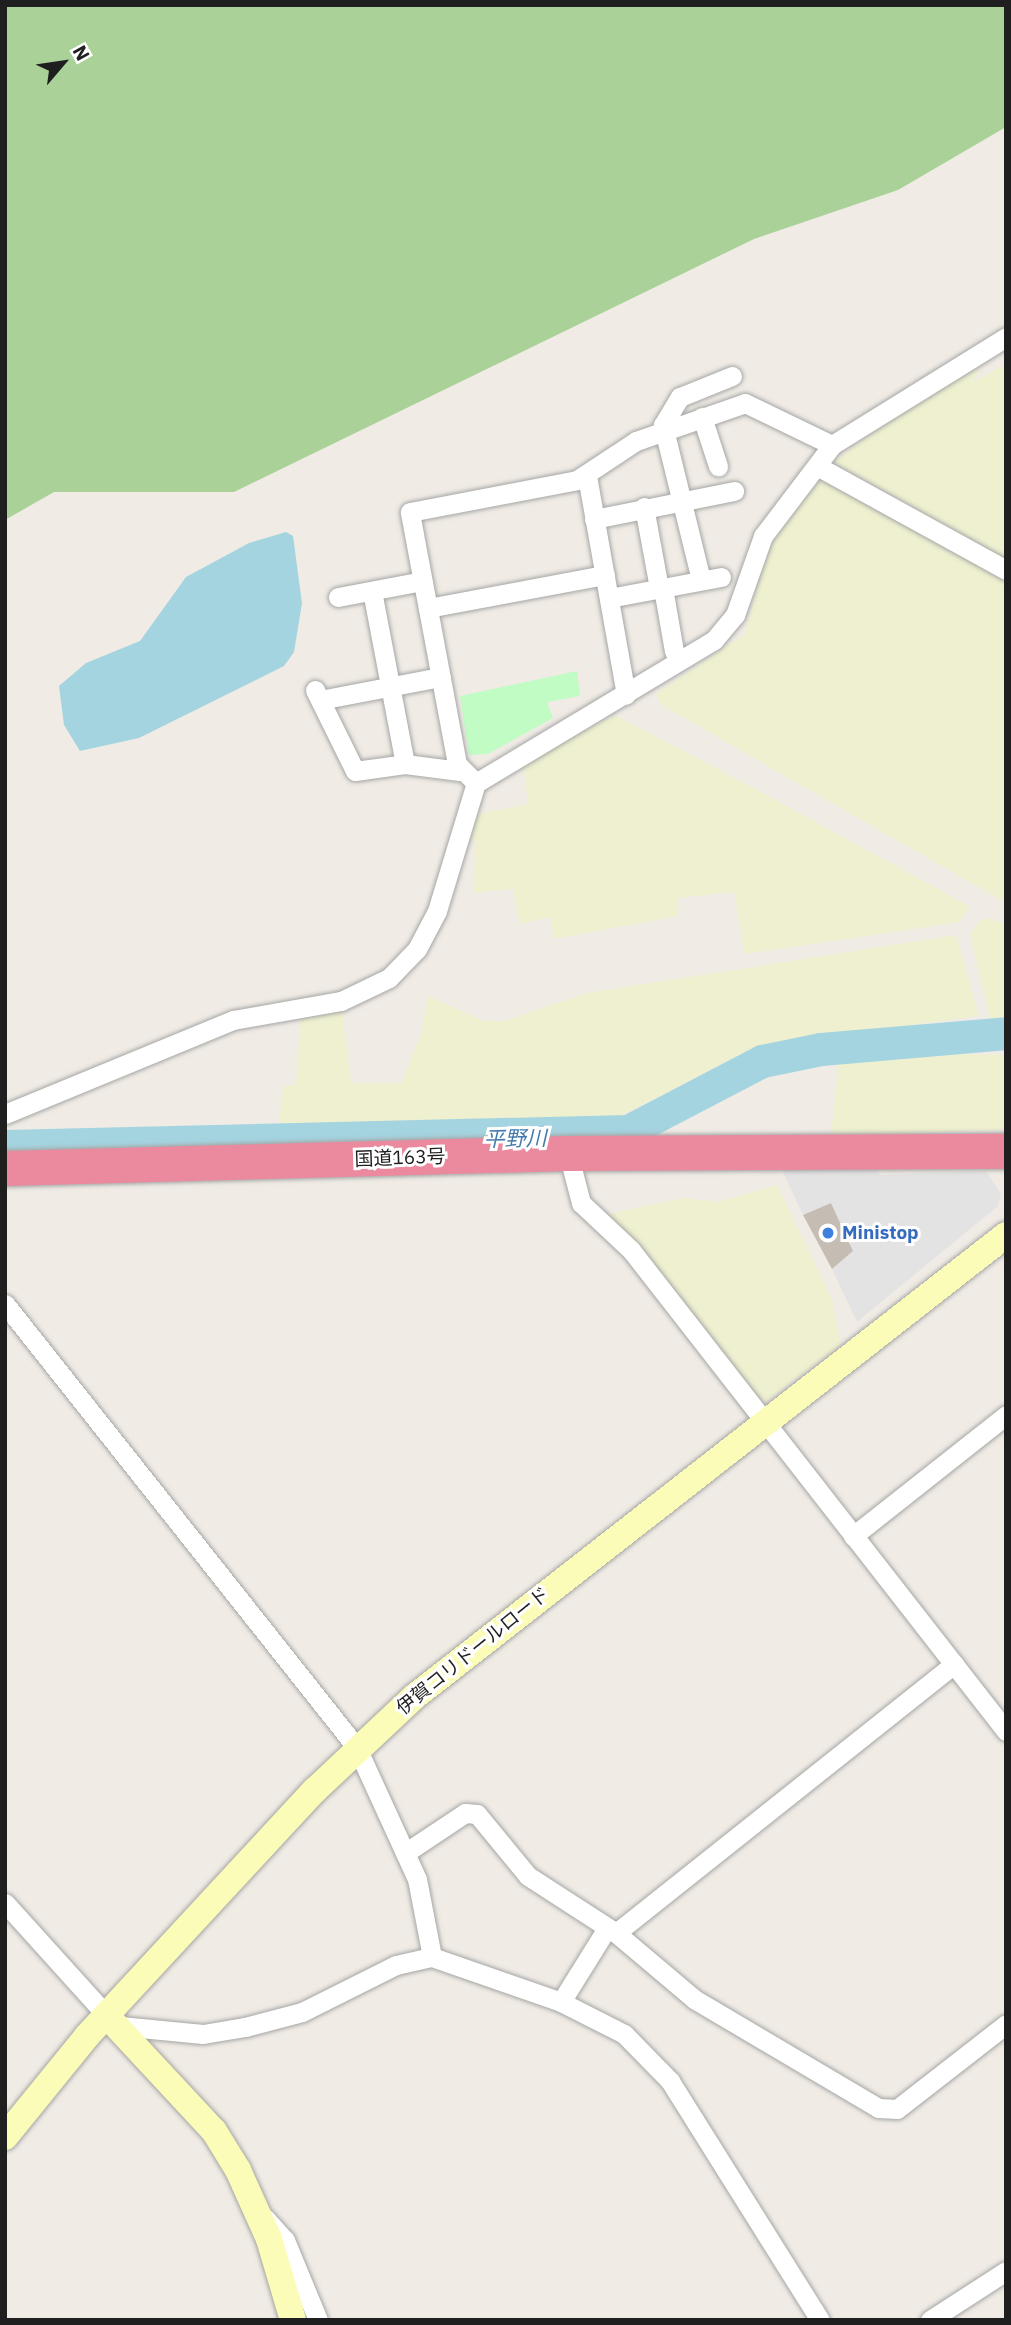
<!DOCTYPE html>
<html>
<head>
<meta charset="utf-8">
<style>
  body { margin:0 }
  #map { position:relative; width:1011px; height:2325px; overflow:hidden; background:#f0ece5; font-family:"IBM Plex Sans","Noto Sans JP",sans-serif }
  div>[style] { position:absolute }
  .farmland>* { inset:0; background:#eef0d0 }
  .forest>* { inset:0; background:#aad198 }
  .park>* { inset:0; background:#c1fcc4 }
  .parking>* { inset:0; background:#e3e3e3 }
  .water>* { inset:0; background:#a4d4e0 }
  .river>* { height:33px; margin:-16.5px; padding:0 16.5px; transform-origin:16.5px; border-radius:16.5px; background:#a4d4e0 }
  .building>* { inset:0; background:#c5bcb4 }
  .roads { filter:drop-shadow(0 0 2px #a6a6a6) drop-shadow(0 0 2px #a6a6a6) }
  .street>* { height:19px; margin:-9.5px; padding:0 9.5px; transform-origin:9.5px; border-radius:9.5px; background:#fff }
  .secondary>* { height:26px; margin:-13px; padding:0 13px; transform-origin:13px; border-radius:13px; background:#fbfcb7 }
  .highway>* { height:35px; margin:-17.5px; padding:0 17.5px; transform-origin:17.5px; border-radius:17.5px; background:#eb8a9e }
  .dots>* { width:19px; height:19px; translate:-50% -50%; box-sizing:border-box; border:4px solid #fff; border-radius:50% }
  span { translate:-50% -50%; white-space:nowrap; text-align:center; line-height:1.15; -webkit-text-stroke:6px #fff; paint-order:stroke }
  .street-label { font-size:19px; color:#1f1f1f }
  .shop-label { font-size:19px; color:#366cbe; font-weight:700 }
  .left { translate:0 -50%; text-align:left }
  .water-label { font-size:21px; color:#447aac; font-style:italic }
  .frame { position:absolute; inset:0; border:7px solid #1f1f1f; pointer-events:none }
  .north { position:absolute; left:28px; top:28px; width:70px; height:70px; -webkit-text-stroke:5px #fff; paint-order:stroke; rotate:61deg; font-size:19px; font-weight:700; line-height:28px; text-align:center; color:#1f1f1f }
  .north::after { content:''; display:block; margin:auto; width:24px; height:32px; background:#1f1f1f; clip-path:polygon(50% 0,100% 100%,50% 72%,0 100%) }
</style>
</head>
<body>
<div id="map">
  <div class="farmland">
    <div style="clip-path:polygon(1006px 364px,1006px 559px,833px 462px,923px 398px,981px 368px,972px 382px)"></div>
    <div style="clip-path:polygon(825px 479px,1006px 579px,1006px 903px,660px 704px,656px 694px,745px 634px,767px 551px,812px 483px)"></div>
    <div style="clip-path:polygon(615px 715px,750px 786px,969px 906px,960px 922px,745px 954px,734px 892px,677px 898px,677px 916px,554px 939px,550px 917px,520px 924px,513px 889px,474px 893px,475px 841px,466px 841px,472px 815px,528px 804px,523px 761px)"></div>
    <div style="clip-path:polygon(991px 918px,1006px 925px,1006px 1017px,990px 1019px,970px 934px,979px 921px)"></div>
    <div style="clip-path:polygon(956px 935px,979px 1016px,759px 1045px,595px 1129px,279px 1130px,283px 1087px,296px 1084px,301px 1014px,342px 1009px,351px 1083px,401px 1083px,422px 1032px,428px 996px,484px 1021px,504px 1021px,587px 993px)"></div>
    <div style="clip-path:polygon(917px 1053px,1006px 1055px,1006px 1129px,831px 1137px,838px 1064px)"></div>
    <div style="clip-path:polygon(777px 1185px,833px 1301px,840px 1346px,765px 1402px,756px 1399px,608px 1214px,683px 1198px,718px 1202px)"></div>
  </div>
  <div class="forest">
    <div style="clip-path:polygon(5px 5px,1006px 5px,1006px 127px,898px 190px,754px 239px,234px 492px,54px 492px,5px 520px)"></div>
  </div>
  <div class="park">
    <div style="clip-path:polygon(577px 671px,580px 696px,547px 702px,553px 718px,488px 754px,469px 755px,460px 696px)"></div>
  </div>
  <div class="parking">
    <div style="clip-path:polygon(870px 1161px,880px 1175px,986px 1171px,1001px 1194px,998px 1206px,857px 1322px,832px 1269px,853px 1251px,831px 1203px,803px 1215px,782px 1170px)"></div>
  </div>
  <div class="water">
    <div style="clip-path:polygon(286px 532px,293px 536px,302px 603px,294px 652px,284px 666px,139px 738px,80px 751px,64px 725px,59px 686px,86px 663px,140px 641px,186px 577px,249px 543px)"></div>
  </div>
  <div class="river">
    <div style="left:5px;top:1146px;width:623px;rotate:-1.38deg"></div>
    <div style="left:628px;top:1131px;width:151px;rotate:-27.6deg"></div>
    <div style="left:762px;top:1061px;width:60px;rotate:-11.5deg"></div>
    <div style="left:821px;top:1049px;width:186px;rotate:-4.9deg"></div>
  </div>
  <div class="building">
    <div style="clip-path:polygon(831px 1203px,853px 1251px,832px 1269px,803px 1215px)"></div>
  </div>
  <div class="roads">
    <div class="street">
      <div style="left:702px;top:417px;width:52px;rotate:71.9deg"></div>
      <div style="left:817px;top:466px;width:216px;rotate:28.8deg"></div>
      <div style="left:587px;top:476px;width:222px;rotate:79.9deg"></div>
      <div style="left:644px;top:507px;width:82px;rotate:79.5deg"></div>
      <div style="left:594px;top:519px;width:143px;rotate:-11.3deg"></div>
      <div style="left:701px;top:580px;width:160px;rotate:-103.8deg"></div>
      <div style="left:663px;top:425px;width:33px;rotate:-59deg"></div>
      <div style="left:680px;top:397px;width:56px;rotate:-22deg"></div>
      <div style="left:663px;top:588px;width:64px;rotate:80.1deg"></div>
      <div style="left:372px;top:591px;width:176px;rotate:79.2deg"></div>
      <div style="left:338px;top:597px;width:86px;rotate:-10.7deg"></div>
      <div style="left:609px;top:598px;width:114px;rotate:-10.6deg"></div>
      <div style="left:428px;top:608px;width:180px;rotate:-10.6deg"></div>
      <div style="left:315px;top:690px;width:90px;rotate:63.7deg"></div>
      <div style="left:355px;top:771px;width:50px;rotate:-8deg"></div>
      <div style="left:405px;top:764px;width:55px;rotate:7.3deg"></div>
      <div style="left:320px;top:700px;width:123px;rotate:-10.8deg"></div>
      <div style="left:476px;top:783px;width:27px;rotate:-135deg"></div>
      <div style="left:457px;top:764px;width:256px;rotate:-100.6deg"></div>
      <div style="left:410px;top:512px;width:170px;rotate:-10.8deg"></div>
      <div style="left:577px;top:480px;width:71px;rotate:-33.5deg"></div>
      <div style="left:636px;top:441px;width:115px;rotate:-19.2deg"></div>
      <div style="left:745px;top:403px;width:97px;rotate:25.8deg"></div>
      <div style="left:5px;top:1114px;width:247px;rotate:-22.4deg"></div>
      <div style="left:233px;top:1020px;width:110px;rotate:-10deg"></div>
      <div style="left:341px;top:1001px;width:53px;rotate:-25.6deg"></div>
      <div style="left:389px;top:978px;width:40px;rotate:-46deg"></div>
      <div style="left:417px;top:949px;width:43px;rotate:-62.2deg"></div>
      <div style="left:437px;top:911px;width:134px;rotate:-73.1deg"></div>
      <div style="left:476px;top:783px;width:278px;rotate:-31deg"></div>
      <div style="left:714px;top:640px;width:33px;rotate:-50deg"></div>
      <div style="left:735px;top:615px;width:84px;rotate:-70.5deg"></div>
      <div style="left:763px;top:536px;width:114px;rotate:-52.8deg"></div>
      <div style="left:832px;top:445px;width:205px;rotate:-31.8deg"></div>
      <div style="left:568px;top:1153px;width:52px;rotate:75.4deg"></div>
      <div style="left:581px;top:1203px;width:69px;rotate:43.2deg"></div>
      <div style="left:631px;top:1250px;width:610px;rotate:52.06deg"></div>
      <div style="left:5px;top:1304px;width:567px;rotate:51.59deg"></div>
      <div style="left:357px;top:1748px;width:144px;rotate:65.4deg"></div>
      <div style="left:417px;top:1879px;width:79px;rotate:79.1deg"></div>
      <div style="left:853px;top:1536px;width:195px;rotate:-38.3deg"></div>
      <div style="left:405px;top:1853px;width:72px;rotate:-33.7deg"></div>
      <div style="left:465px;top:1813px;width:12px;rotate:5deg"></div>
      <div style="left:477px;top:1814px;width:80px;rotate:50.6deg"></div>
      <div style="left:528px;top:1876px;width:105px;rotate:32.9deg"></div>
      <div style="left:616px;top:1933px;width:102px;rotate:40.2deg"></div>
      <div style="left:694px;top:1999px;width:214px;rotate:30.6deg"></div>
      <div style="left:878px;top:2108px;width:19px;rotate:3deg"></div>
      <div style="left:897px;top:2109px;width:138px;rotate:-37.9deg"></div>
      <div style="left:5px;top:1903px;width:152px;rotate:47.9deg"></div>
      <div style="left:616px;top:1933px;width:432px;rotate:-38.5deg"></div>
      <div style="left:561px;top:2002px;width:87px;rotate:-58.1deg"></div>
      <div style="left:120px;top:2026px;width:83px;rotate:5.5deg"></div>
      <div style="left:203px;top:2034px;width:43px;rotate:-9.5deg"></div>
      <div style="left:245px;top:2027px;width:59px;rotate:-14.7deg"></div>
      <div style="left:302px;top:2012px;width:105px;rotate:-26.6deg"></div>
      <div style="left:396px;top:1965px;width:37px;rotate:-13deg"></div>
      <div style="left:432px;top:1957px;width:137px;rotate:19.2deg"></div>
      <div style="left:561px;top:2002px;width:71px;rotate:26.9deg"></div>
      <div style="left:624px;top:2034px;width:66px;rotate:45.6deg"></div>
      <div style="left:670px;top:2081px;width:282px;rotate:57.9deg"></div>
      <div style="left:265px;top:2218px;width:30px;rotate:48deg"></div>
      <div style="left:285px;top:2240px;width:87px;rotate:67.6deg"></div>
      <div style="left:930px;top:2320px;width:90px;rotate:-32.8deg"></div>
    </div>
    <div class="secondary">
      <div style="left:107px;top:2016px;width:157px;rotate:47.1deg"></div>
      <div style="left:214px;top:2131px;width:46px;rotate:58.4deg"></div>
      <div style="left:238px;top:2170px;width:76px;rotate:65.8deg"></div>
      <div style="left:269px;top:2239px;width:84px;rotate:73.5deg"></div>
      <div style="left:5px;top:2137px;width:130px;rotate:-50.9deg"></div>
      <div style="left:87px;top:2036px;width:335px;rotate:-47.2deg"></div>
      <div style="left:315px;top:1790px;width:136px;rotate:-43.2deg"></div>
      <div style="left:414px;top:1697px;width:751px;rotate:-37.97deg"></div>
    </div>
    <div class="highway">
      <div style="left:5px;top:1168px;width:563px;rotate:-1.53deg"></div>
      <div style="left:568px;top:1153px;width:438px;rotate:-0.3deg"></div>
    </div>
  </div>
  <div class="dots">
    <div style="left:828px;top:1233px;background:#3f7fe0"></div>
  </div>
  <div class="street-label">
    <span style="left:400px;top:1158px;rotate:-2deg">国道163号</span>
    <span style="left:473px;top:1651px;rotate:-39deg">伊賀コリドールロード</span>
  </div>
  <div class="shop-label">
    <span class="left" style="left:842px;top:1233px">Ministop</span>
  </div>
  <div class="water-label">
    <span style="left:515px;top:1138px;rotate:-1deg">平野川</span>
  </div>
  <div class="frame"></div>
  <div class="north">N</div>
</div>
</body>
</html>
